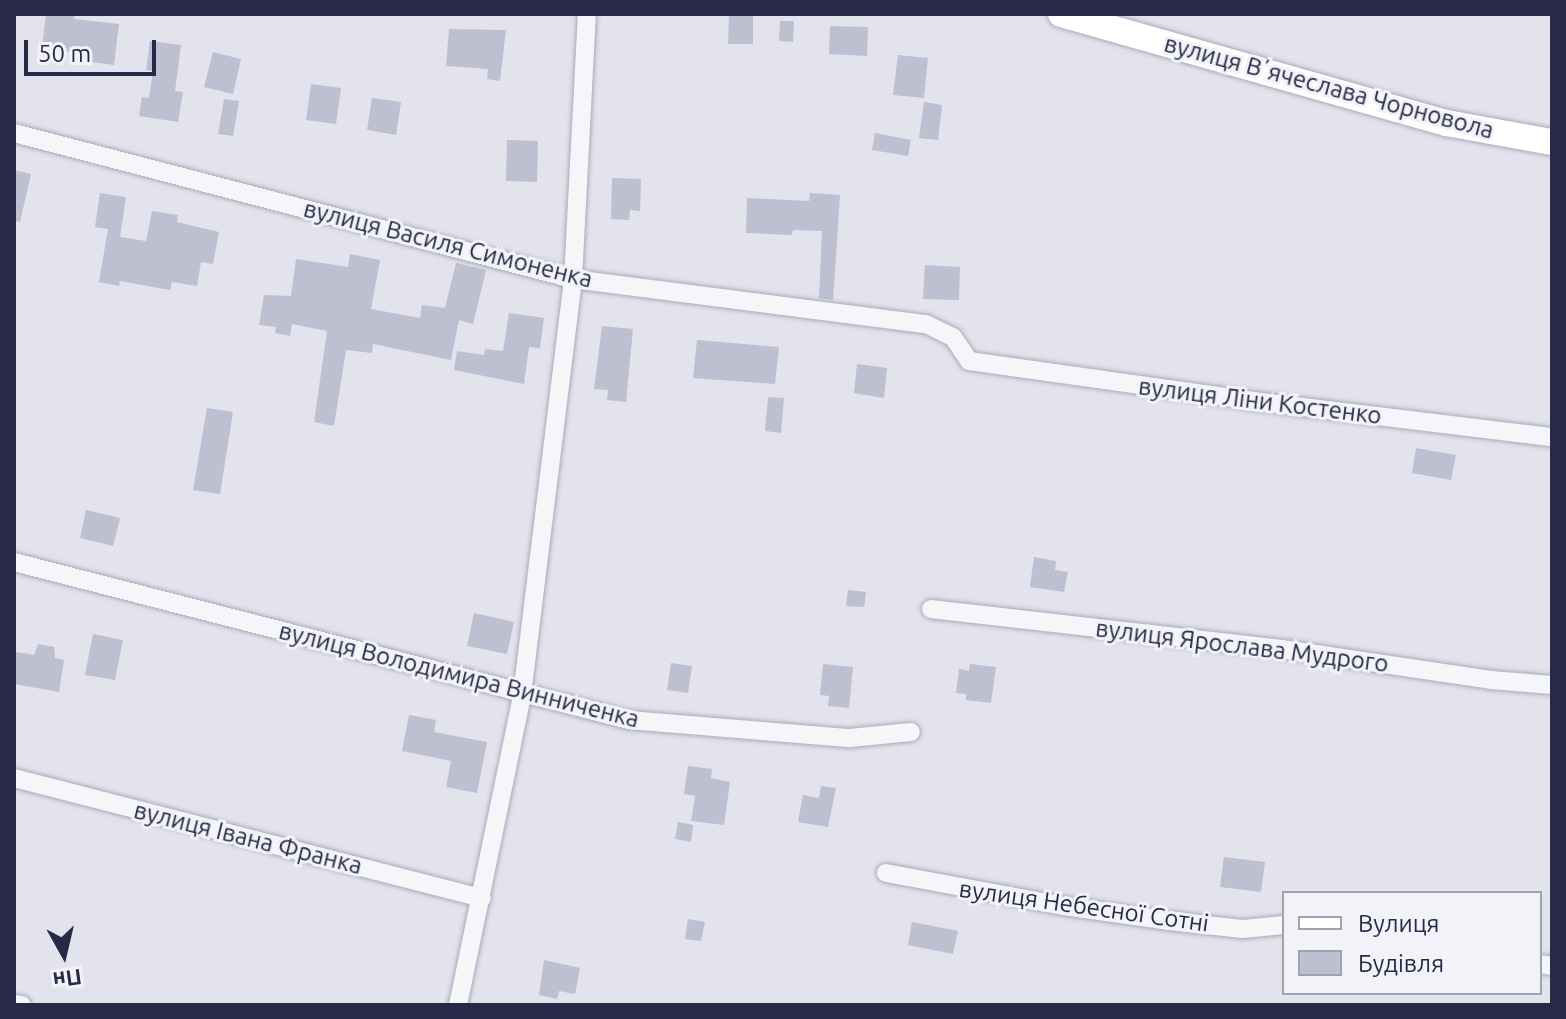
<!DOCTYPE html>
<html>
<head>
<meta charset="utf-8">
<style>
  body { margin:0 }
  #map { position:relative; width:1566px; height:1019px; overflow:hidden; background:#e2e3ec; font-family:Ubuntu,sans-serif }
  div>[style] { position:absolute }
  .building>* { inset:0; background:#bebfd0 }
  .roads { filter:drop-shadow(0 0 2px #aaabba) drop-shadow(0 0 2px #aaabba) }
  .street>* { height:18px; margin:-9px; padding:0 9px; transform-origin:9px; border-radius:9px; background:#f5f6fa }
  .secondary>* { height:26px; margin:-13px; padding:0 13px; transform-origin:13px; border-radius:13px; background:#fff }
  span { translate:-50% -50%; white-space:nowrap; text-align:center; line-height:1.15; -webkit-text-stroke:6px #f2f3f9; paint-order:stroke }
  .street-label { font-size:24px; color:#282946 }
  .frame { position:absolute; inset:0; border:16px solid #282946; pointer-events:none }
  .legend { position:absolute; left:1282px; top:891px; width:260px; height:104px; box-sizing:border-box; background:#f2f3f9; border:2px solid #a1a2b1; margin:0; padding:10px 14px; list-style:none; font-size:24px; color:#282946 }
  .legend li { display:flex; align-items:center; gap:16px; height:40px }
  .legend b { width:40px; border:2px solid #a1a2b1 }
  .north { position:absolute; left:24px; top:915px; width:80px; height:80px; -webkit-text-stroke:6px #f2f3f9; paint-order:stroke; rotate:172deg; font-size:22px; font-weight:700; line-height:32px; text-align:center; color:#282946 }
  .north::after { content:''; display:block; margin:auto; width:28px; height:36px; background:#282946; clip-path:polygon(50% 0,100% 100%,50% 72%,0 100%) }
  .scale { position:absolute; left:24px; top:40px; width:132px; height:36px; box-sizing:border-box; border:4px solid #282946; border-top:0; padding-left:10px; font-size:24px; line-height:28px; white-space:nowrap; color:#282946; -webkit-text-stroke:6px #f2f3f9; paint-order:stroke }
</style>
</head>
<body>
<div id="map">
  <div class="building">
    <div style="clip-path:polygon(46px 14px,75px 14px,74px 19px,119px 24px,114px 65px,91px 62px,92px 55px,42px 48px)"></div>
    <div style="clip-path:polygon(729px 14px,753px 14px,753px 44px,728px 44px)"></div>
    <div style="clip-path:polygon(780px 21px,794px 21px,793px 42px,779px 41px)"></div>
    <div style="clip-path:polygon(830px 26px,868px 27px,867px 56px,829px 54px)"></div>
    <div style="clip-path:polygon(449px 29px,506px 30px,500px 81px,487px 79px,488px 69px,446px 66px)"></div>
    <div style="clip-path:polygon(150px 41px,181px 45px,175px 91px,183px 92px,178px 122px,139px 116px,142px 97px,149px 98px,153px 71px,146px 70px)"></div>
    <div style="clip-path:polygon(213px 52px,241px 59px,233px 94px,204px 87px)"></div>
    <div style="clip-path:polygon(898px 55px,928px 58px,924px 98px,893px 95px)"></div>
    <div style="clip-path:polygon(311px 84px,341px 88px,336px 124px,306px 120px)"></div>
    <div style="clip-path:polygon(372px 98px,401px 102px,396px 135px,367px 130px)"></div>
    <div style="clip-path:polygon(224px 99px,239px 101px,233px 136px,218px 134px)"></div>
    <div style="clip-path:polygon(924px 102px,942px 105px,938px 140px,919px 138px)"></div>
    <div style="clip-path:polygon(875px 133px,911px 140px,908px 156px,872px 150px)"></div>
    <div style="clip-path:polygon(507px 140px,538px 141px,537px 182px,506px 181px)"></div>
    <div style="clip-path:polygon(14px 170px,31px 174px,20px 222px,14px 221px)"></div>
    <div style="clip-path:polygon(612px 178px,641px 179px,640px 211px,630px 210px,629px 220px,611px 219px)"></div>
    <div style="clip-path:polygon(100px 193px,126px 197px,120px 237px,146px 241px,152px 211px,178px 215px,177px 222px,219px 232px,213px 264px,201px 262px,197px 286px,172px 282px,170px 290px,120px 281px,119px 286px,99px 282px,108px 229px,95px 227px)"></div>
    <div style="clip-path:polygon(810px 193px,840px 195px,833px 300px,819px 298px,822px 231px,793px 230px,792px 235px,746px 233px,747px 198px,809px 201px)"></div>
    <div style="clip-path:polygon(350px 254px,380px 260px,371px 309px,420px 318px,422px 305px,445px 308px,456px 263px,486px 270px,473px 324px,459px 320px,451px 360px,373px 344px,372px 353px,346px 350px,334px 426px,314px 422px,327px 331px,292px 324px,290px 336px,275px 333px,276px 327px,259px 325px,264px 295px,291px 296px,296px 259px,348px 267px)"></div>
    <div style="clip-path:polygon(925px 265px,960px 267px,959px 300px,923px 299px)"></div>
    <div style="clip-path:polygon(509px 313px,544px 318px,540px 348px,529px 347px,524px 384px,454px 370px,457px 351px,484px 355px,485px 349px,503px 351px)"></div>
    <div style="clip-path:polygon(602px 326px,633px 329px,626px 402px,607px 400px,608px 390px,594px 389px)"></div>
    <div style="clip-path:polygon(697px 340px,779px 347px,775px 384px,693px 378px)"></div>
    <div style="clip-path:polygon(857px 364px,887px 368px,884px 398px,854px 393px)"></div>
    <div style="clip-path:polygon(768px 397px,784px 398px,781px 433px,765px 431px)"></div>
    <div style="clip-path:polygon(207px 408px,233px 412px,220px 494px,193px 490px)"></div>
    <div style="clip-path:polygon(1416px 448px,1456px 455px,1451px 480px,1412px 473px)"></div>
    <div style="clip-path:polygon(86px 510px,120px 518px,113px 546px,80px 538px)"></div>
    <div style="clip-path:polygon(1034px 557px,1056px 561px,1055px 570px,1068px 572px,1064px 592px,1030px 587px)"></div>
    <div style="clip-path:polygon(848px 590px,866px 592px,864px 607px,846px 606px)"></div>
    <div style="clip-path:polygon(474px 613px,514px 622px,507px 654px,467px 646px)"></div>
    <div style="clip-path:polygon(93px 634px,123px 640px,115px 680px,85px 675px)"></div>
    <div style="clip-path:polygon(38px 644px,54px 647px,55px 658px,64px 660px,59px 692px,14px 684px,16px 652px,34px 655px)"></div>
    <div style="clip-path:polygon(671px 663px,692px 666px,688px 693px,667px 690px)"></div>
    <div style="clip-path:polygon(823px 664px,853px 667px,849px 708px,828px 706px,829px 696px,820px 695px)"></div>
    <div style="clip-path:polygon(970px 664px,996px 667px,991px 703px,966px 700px,966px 694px,956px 693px,959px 669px,969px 671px)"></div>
    <div style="clip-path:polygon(409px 715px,436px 720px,434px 732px,487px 742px,477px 793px,446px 787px,451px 761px,402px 751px)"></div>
    <div style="clip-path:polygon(688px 766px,712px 769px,711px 778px,730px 782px,724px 825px,691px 821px,695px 796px,684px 794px)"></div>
    <div style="clip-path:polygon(821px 786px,836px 788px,828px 827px,798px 822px,803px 795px,819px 798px)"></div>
    <div style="clip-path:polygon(678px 822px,693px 825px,691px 842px,675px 839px)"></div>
    <div style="clip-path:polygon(1224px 857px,1265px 862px,1261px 892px,1220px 887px)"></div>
    <div style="clip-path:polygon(688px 919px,705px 922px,701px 941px,685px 939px)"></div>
    <div style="clip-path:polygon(912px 922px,958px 931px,953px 954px,908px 945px)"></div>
    <div style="clip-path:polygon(544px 960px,580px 968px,575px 994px,559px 991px,557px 999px,539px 995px)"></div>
  </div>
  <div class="roads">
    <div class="street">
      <div style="left:14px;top:133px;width:578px;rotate:14.64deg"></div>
      <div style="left:573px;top:279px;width:356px;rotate:7.3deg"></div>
      <div style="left:926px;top:324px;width:30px;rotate:26deg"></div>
      <div style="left:953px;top:337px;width:29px;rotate:56deg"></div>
      <div style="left:969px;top:361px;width:287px;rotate:8deg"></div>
      <div style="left:1253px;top:401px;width:301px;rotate:6.9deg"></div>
      <div style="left:14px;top:562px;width:635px;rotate:14.41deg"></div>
      <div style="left:629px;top:720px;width:222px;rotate:4.7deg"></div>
      <div style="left:850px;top:738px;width:61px;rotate:-5.6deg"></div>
      <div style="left:931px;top:609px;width:353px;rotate:6.5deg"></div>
      <div style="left:1282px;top:649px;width:211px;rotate:8.4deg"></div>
      <div style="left:1491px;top:680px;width:61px;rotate:4.7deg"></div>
      <div style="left:14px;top:778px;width:483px;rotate:14.4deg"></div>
      <div style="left:886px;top:873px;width:181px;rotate:10.5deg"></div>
      <div style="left:1064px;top:906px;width:107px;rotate:8.1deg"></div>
      <div style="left:1170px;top:921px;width:73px;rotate:6.3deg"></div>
      <div style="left:1243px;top:929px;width:41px;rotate:-5.6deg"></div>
      <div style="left:1540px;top:964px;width:12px;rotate:9deg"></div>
      <div style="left:14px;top:1004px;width:8px;rotate:7deg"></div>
      <div style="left:458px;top:1005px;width:317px;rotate:-78.3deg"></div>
      <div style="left:522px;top:695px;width:419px;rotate:-83deg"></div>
      <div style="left:573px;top:279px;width:265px;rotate:-87deg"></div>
    </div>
    <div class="secondary">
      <div style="left:1061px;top:14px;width:401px;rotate:15.8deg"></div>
      <div style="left:1447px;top:123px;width:107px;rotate:10.3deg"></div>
    </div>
  </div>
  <div class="street-label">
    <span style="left:1329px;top:87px;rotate:15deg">вулиця Вʼячеслава Чорновола</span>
    <span style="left:448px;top:244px;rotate:14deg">вулиця Василя Симоненка</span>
    <span style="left:1260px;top:401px;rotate:7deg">вулиця Ліни Костенко</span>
    <span style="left:1242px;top:646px;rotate:7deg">вулиця Ярослава Мудрого</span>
    <span style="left:459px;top:675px;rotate:14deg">вулиця Володимира Винниченка</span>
    <span style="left:248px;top:838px;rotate:14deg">вулиця Івана Франка</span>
    <span style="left:1084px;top:906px;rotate:8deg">вулиця Небесної Сотні</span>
  </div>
  <div class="frame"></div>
  <ul class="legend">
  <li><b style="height:10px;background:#fff"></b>Вулиця</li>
  <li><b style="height:22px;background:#bebfd0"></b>Будівля</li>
  </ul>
  <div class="north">Пн</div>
  <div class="scale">50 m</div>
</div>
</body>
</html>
